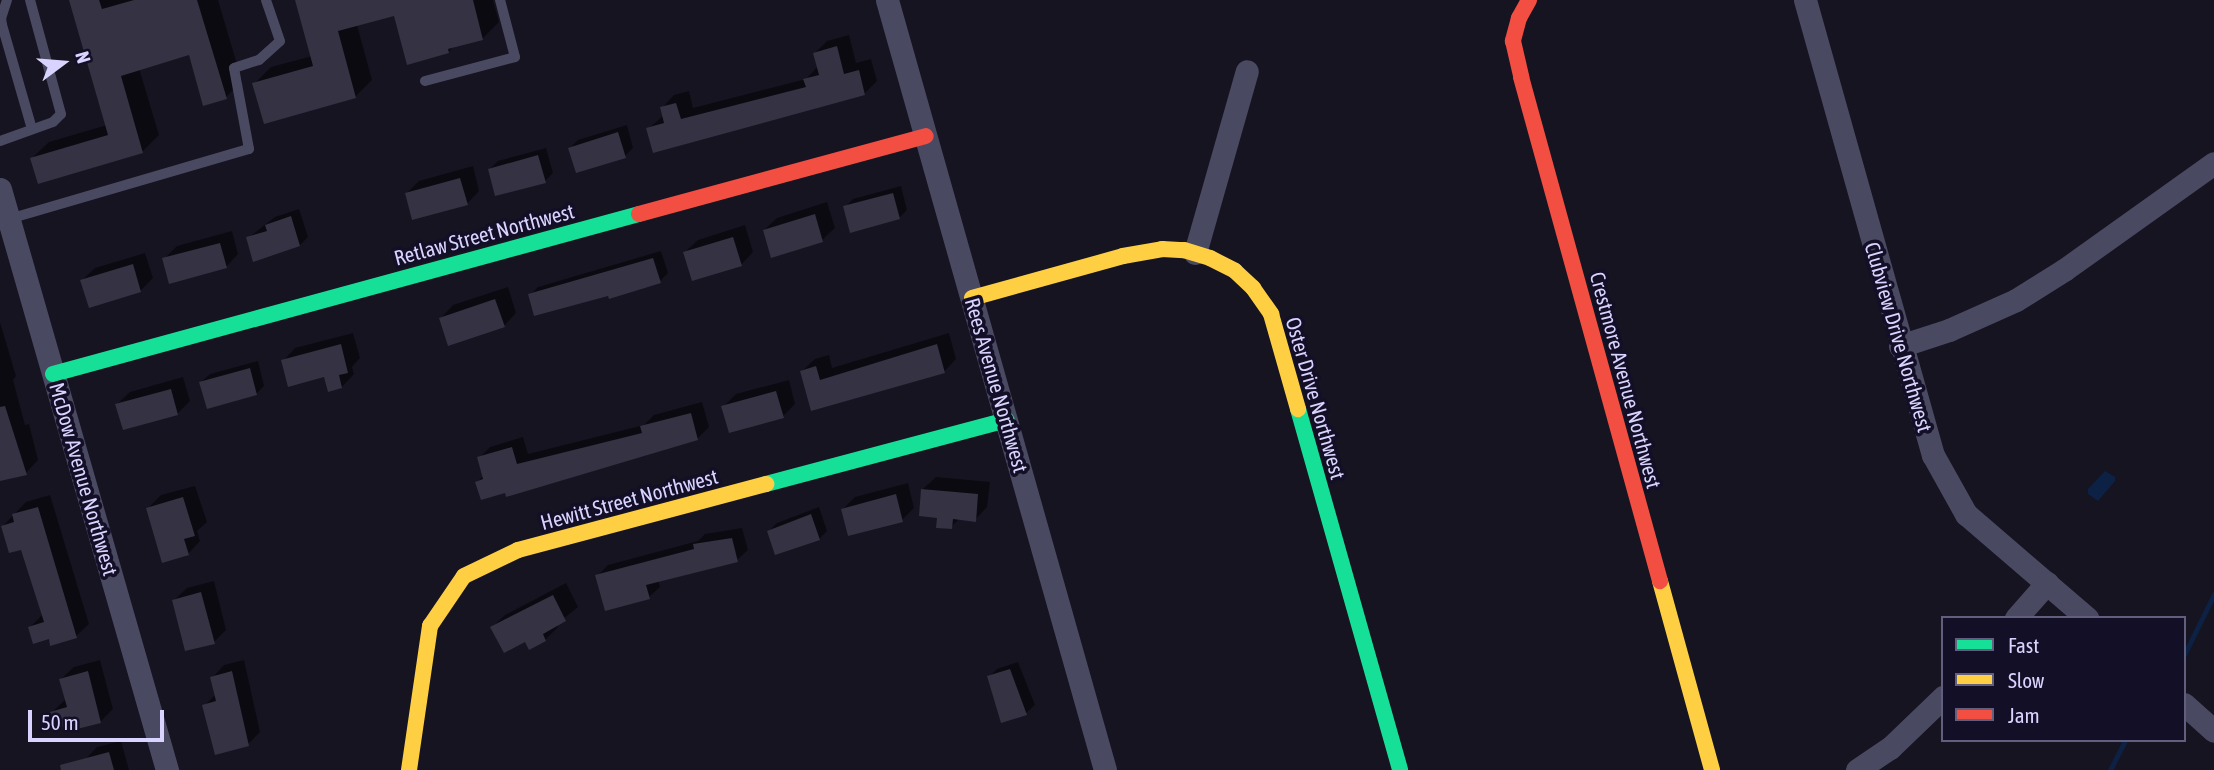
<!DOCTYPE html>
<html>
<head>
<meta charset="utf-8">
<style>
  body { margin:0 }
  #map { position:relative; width:2214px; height:770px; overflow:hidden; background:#161421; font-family:"Asap Condensed",sans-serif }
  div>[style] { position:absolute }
  .water>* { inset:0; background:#0d2144 }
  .shadow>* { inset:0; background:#0007 }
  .stream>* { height:5px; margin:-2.5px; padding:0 2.5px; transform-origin:2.5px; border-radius:2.5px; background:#0d2144 }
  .building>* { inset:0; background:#343243 }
  .lane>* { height:10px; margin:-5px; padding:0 5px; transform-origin:5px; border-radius:5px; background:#4a4962 }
  .street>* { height:23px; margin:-11.5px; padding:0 11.5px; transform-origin:11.5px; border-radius:11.5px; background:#4a4962 }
  .fast>* { height:16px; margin:-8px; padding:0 8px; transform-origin:8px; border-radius:8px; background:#16e098 }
  .slow>* { height:16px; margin:-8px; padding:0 8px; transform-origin:8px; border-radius:8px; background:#ffcf43 }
  .jam>* { height:16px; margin:-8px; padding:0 8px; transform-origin:8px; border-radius:8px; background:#f24e42 }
  span { translate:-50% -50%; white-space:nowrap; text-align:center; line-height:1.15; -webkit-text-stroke:7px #130f26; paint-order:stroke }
  .street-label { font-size:21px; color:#d9d4ff }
  .legend { position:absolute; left:1941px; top:616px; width:245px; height:126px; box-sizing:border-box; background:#130f26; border:2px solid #625e7d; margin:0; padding:9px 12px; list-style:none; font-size:21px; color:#d9d4ff }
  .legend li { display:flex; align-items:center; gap:14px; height:35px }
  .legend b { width:35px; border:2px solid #625e7d }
  .north { position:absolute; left:28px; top:28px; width:70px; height:70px; -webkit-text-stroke:5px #130f26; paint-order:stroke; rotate:74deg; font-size:19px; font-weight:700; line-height:28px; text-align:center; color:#d9d4ff }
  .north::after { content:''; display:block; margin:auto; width:24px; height:32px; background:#d9d4ff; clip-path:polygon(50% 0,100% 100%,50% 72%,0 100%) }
  .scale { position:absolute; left:28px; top:710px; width:136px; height:32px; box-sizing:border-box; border:4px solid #d9d4ff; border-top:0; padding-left:9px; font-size:21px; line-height:24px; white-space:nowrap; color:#d9d4ff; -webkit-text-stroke:5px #130f26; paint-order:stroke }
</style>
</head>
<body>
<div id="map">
  <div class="water">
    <div style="clip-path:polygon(2105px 471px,2115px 477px,2115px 481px,2098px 501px,2088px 494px,2088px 489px)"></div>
  </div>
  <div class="shadow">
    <div style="clip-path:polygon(71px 0,218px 0,242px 81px,226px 97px,190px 53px,139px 68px,159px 135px,142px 152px,32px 158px,49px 142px,107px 125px)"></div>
    <div style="clip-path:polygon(297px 0,493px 0,499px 22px,483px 38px,455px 45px,449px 52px,395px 14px,357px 25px,372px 80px,355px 97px,254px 84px,271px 67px,312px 56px)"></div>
    <div style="clip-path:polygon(849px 35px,856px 63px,871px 59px,877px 81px,864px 94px,654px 151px,648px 129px,664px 115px,662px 108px,674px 95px,689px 91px,693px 108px,806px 79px,818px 66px,815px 53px,827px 41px)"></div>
    <div style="clip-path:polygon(627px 125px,633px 148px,625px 156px,570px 148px,578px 140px)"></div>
    <div style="clip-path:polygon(546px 148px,553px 173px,545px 181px,490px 169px,498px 161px)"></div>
    <div style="clip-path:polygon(473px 166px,479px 191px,467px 204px,407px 193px,419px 181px)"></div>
    <div style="clip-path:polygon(901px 186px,907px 210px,899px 218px,845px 207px,853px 199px)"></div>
    <div style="clip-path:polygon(827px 202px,835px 228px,822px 240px,764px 230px,777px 218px)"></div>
    <div style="clip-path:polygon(299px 209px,308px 237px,300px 245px,248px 238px,275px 217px)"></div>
    <div style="clip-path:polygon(745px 225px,753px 252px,741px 265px,685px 252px,698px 240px)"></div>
    <div style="clip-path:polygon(232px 231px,238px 254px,226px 267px,164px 259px,177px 246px)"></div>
    <div style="clip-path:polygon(661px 251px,668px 273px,660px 281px,609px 294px,530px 295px,538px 287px)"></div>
    <div style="clip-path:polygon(145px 253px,153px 278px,140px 291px,82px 280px,95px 268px)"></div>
    <div style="clip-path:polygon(508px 287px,516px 313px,504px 326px,441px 318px,453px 305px)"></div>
    <div style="clip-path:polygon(0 322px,16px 376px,13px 380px,25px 425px,29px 424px,38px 460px,26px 473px,0 473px)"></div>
    <div style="clip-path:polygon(353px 333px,360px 358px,352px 367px,354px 374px,342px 387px,325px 375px,283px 361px,295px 348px)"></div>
    <div style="clip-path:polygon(949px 333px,956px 359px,944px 372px,812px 409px,802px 371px,815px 359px,829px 355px,832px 368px)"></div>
    <div style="clip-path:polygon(258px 361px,264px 386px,256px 394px,201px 382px,210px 374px)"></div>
    <div style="clip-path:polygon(183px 377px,190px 401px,177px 414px,117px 404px,130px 392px)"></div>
    <div style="clip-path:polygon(789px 380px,795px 404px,783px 416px,723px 407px,736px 394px)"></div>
    <div style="clip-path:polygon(702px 402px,709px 427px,697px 439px,506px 491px,477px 482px,484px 475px,479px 458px,490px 447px,523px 437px,528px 454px,644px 425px,654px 415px)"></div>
    <div style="clip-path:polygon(936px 477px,990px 482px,987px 507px,975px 520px,960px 518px,951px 527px,939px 516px,923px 489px)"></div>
    <div style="clip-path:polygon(908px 483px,914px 508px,902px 520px,843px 509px,855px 497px)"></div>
    <div style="clip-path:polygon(195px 486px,207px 522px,197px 531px,200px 541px,188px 554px,148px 508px,161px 495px)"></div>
    <div style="clip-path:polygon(50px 495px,89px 624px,76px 636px,50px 637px,30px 627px,42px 615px,22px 548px,3px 526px,26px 502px)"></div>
    <div style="clip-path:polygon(819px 507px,827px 531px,819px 539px,769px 531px,777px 523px)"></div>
    <div style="clip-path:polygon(742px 528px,748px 550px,737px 560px,658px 580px,660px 587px,649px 597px,597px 576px,608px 565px,698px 541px,705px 534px)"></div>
    <div style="clip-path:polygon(214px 581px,226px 630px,214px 642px,174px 600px,187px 588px)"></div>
    <div style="clip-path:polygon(566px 583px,578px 607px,557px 624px,558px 627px,545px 640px,530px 648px,526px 639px,492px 627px,505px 615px)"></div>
    <div style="clip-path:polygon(100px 660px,113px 709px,100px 722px,52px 712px,66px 699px,61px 679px,74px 667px)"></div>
    <div style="clip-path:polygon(244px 660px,260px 732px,248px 744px,204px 706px,216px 694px,212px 678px,224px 665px)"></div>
    <div style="clip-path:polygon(1018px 662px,1035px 705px,1026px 713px,1002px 721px,989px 677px,997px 669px)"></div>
    <div style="clip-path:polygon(121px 741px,129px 770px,88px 770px,85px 760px,97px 747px)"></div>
  </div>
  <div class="stream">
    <div style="left:2184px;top:655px;width:68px;rotate:-63.8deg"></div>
    <div style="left:2110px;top:770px;width:34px;rotate:-63deg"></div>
  </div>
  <div class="building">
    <div style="clip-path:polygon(69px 0,99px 0,102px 9px,134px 0,197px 0,227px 99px,203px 106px,189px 55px,121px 76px,143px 153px,38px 184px,30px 158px,108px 135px)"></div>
    <div style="clip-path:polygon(295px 0,473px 0,483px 40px,448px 49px,449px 53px,407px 65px,394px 16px,338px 31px,356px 98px,264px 124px,252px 83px,313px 66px)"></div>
    <div style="clip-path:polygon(837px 46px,844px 74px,859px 70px,865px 95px,653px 153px,646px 128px,664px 123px,660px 107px,676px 103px,681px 119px,806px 87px,803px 79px,819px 75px,813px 53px)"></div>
    <div style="clip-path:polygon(618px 132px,626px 158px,576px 173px,568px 148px)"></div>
    <div style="clip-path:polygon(538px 155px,546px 183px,495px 196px,488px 169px)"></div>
    <div style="clip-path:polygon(460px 178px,468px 205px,412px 220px,405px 193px)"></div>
    <div style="clip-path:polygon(893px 193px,900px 219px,850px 233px,843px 206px)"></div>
    <div style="clip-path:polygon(815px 214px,823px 242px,771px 258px,763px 230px)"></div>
    <div style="clip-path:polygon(291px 216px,300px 246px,253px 262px,246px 237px,267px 231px,265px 225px)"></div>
    <div style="clip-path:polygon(733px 237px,742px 266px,692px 281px,683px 252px)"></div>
    <div style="clip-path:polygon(220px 243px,227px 268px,169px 284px,162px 258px)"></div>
    <div style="clip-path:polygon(653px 258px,661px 283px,609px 299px,608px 296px,534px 316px,528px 294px)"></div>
    <div style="clip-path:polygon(133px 264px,141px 292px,89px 308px,80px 280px)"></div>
    <div style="clip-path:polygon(495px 299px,505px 327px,448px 346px,439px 318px)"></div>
    <div style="clip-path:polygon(341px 344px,348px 373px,339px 375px,342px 388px,328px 392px,324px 377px,288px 387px,281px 360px)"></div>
    <div style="clip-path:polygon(937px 344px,945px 373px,811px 411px,800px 371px,816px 366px,820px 380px)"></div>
    <div style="clip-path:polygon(250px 368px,257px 395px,207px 409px,199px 382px)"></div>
    <div style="clip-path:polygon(171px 389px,178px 415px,123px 430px,115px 404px)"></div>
    <div style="clip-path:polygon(776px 391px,784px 418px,729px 433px,721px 406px)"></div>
    <div style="clip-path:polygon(5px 406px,27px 475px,0 481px,0 407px)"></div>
    <div style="clip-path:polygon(691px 413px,698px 440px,506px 497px,505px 493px,481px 500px,475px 482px,483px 479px,477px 457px,512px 447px,517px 464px,642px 433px,640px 426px)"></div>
    <div style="clip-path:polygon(921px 489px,978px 494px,976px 522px,953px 519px,952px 529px,936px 528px,937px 518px,919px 516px)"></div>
    <div style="clip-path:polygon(896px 494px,903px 522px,848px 536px,841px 509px)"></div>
    <div style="clip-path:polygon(183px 497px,195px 536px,184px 539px,189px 555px,162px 563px,146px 508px)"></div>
    <div style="clip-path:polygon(38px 507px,77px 638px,50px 646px,49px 639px,33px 644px,28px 627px,44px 622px,21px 550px,9px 553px,1px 526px,14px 522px,12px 514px)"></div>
    <div style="clip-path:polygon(811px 514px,820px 540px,775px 555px,767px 531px)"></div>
    <div style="clip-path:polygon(732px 538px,738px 562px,646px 585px,650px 599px,605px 611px,595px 575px,694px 549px,693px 544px)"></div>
    <div style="clip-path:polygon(201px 592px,215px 644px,185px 651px,172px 600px)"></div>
    <div style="clip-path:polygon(553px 595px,566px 621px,543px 634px,546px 641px,529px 650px,525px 642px,504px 653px,490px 627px)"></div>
    <div style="clip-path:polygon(1010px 669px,1027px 715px,1001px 723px,987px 676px)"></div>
    <div style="clip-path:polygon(88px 671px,101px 723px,73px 730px,72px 724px,54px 729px,50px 712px,67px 707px,59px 679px)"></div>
    <div style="clip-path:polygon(232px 671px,249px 746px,215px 755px,202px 705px,216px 701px,210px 677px)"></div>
    <div style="clip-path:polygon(109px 752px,114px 770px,61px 770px,60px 765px)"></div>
  </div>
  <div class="lane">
    <div style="left:7px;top:0;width:19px;rotate:108deg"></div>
    <div style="left:1px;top:18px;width:7px;rotate:82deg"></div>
    <div style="left:2px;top:25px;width:108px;rotate:73.9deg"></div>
    <div style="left:425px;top:81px;width:93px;rotate:-14.9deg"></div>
    <div style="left:515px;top:57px;width:59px;rotate:-104.7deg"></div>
    <div style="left:0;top:141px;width:56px;rotate:-19.7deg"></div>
    <div style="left:53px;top:122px;width:11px;rotate:-45deg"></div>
    <div style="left:61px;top:114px;width:118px;rotate:-105.2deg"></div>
    <div style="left:9px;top:219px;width:250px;rotate:-16.3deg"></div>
    <div style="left:249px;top:149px;width:82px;rotate:-100.5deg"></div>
    <div style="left:234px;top:68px;width:26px;rotate:-18deg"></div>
    <div style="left:259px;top:60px;width:28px;rotate:-42deg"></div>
    <div style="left:280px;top:41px;width:43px;rotate:-108.9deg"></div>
  </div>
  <div class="street">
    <div style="left:887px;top:0;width:800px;rotate:74.19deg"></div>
    <div style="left:1805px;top:0;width:473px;rotate:74.3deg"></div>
    <div style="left:1933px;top:455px;width:68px;rotate:60.8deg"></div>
    <div style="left:1966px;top:514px;width:160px;rotate:40.7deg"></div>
    <div style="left:0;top:189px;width:605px;rotate:73.96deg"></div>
    <div style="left:1195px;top:253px;width:189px;rotate:-74.1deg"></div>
    <div style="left:1900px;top:346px;width:52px;rotate:-18.1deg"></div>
    <div style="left:1949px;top:330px;width:73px;rotate:-24.1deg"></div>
    <div style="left:2016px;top:300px;width:57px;rotate:-32deg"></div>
    <div style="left:2064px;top:270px;width:184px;rotate:-35.5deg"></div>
    <div style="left:2016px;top:618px;width:47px;rotate:-48.5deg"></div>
    <div style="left:2184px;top:704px;width:40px;rotate:42deg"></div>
    <div style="left:1857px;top:770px;width:40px;rotate:-34deg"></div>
    <div style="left:1890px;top:748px;width:74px;rotate:-43.9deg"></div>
  </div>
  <div class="fast">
    <div style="left:53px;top:374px;width:607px;rotate:-15.27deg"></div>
    <div style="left:1298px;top:409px;width:375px;rotate:74.2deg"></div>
    <div style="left:766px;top:484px;width:249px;rotate:-14.9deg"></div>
  </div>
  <div class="slow">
    <div style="left:972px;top:298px;width:157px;rotate:-15.5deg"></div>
    <div style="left:1123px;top:256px;width:40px;rotate:-10deg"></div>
    <div style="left:1162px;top:249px;width:22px;rotate:3deg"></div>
    <div style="left:1184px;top:250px;width:27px;rotate:17deg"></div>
    <div style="left:1210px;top:258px;width:28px;rotate:27deg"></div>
    <div style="left:1235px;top:271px;width:25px;rotate:43deg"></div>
    <div style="left:1253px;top:288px;width:32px;rotate:55deg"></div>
    <div style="left:1271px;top:314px;width:99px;rotate:74.1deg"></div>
    <div style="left:1660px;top:581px;width:196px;rotate:74.6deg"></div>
    <div style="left:409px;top:770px;width:146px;rotate:-81.7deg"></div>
    <div style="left:430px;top:626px;width:60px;rotate:-55.8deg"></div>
    <div style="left:464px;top:576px;width:60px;rotate:-25.7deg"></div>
    <div style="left:518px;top:550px;width:257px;rotate:-14.9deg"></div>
  </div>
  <div class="jam">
    <div style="left:1529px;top:0;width:21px;rotate:119deg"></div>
    <div style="left:1519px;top:18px;width:24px;rotate:105deg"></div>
    <div style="left:1513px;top:41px;width:37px;rotate:77deg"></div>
    <div style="left:1521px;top:77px;width:523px;rotate:74.58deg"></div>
    <div style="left:639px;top:214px;width:297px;rotate:-15.2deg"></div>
  </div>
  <div class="street-label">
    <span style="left:484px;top:234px;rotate:-15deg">Retlaw Street Northwest</span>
    <span style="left:1899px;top:337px;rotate:74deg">Clubview Drive Northwest</span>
    <span style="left:1626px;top:380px;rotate:75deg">Crestmore Avenue Northwest</span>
    <span style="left:997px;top:385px;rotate:74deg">Rees Avenue Northwest</span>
    <span style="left:1316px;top:398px;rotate:74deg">Oster Drive Northwest</span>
    <span style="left:84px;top:479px;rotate:74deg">McDow Avenue Northwest</span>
    <span style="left:629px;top:499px;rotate:-15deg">Hewitt Street Northwest</span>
  </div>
  <ul class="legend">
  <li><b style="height:9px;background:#16e098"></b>Fast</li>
  <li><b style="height:9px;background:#ffcf43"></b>Slow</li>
  <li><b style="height:9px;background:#f24e42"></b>Jam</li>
  </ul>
  <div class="north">N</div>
  <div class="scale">50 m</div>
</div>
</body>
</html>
